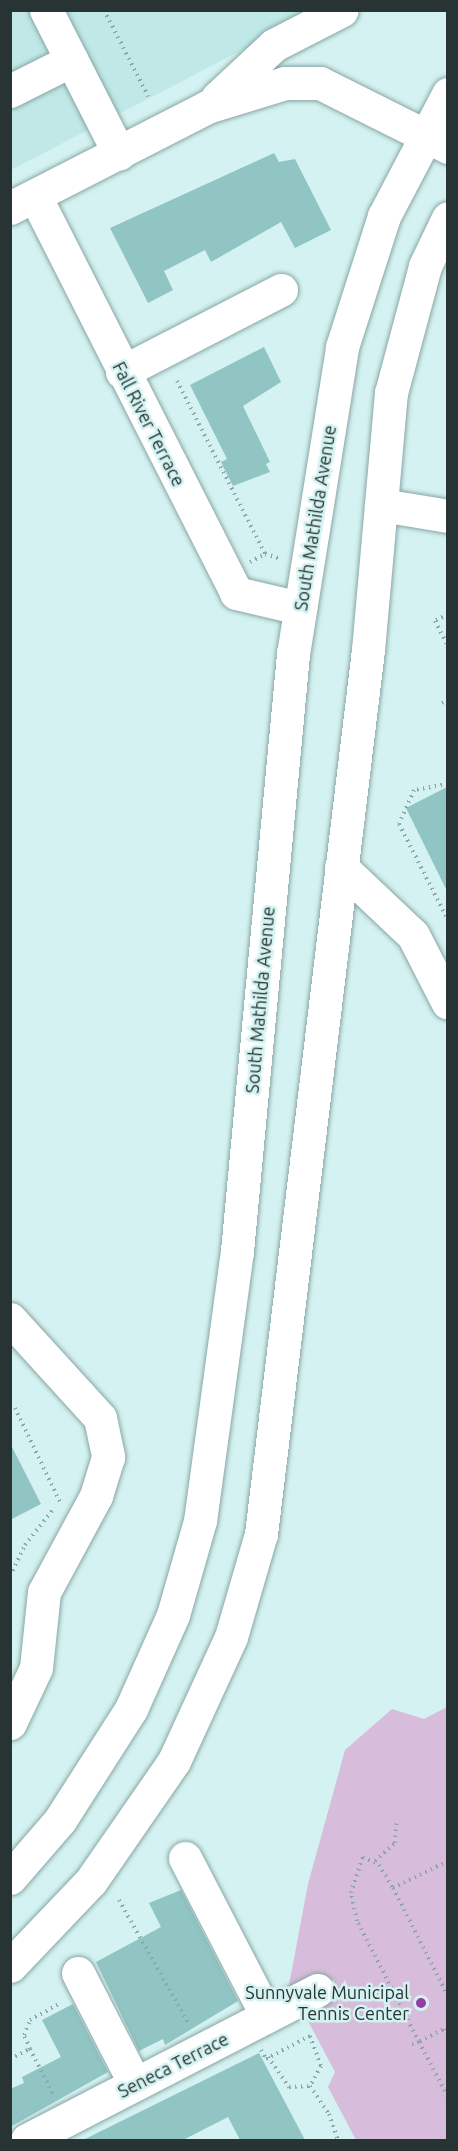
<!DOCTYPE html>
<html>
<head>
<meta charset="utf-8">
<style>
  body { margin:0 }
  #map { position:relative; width:458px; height:2151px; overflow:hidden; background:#d3f2f1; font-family:Ubuntu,sans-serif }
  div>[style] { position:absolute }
  .built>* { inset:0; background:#bfe8e6 }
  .green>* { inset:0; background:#d7bddb }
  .building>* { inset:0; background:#90c5c3 }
  .path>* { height:4px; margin-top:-2px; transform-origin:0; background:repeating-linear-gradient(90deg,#8da5a4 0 1.5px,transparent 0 6px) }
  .roads { filter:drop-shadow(0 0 2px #89a6a5) drop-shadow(0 0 2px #89a6a5) }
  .minor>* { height:33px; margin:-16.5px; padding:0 16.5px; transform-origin:16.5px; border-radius:16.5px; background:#fff }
  .major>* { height:33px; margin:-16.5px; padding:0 16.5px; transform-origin:16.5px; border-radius:16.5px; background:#fff }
  .dots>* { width:16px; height:16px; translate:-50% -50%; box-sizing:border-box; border:3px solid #d3f2f1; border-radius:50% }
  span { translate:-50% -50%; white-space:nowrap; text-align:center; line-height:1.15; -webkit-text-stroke:5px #d3f2f1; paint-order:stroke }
  .street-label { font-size:18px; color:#283433 }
  .poi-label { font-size:18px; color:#283433 }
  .right { translate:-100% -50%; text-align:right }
  .frame { position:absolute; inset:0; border:12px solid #283433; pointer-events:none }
</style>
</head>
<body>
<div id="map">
  <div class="built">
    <div style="clip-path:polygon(11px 11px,317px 11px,11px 170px)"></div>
  </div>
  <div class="green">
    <div style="clip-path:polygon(447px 1707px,447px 2140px,356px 2140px,328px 2087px,335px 2072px,289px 1985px,308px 1884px,345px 1750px,392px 1709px,424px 1719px)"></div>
  </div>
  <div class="building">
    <div style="clip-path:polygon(274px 153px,279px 162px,295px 159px,331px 230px,295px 248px,281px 222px,211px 262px,205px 250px,164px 271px,173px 290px,148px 303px,110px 228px)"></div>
    <div style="clip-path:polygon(264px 347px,281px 382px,243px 406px,270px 462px,266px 464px,270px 472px,233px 486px,221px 462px,227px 459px,190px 385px)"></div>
    <div style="clip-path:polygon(447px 787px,447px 891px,406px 808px)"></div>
    <div style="clip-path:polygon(10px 1443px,41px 1504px,10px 1520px)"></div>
    <div style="clip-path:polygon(181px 1890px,238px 2001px,165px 2045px,163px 2039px,139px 2051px,96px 1962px,161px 1927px,149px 1903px)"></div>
    <div style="clip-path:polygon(73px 2004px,108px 2072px,10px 2127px,10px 2089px,24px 2083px,22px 2077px,61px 2057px,42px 2020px)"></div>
    <div style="clip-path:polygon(259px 2053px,305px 2140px,240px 2140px,228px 2117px,183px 2140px,83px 2140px)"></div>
  </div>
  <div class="path">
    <div style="left:104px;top:10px;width:97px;rotate:62.9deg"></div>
    <div style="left:177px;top:381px;width:194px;rotate:63deg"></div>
    <div style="left:265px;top:554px;width:17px;rotate:17deg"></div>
    <div style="left:250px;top:562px;width:17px;rotate:-28deg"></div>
    <div style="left:448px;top:614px;width:15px;rotate:152deg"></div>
    <div style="left:435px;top:621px;width:28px;rotate:63deg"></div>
    <div style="left:442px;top:703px;width:7px;rotate:-27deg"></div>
    <div style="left:448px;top:784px;width:35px;rotate:170deg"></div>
    <div style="left:414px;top:790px;width:37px;rotate:114deg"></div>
    <div style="left:399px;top:824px;width:108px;rotate:63deg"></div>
    <div style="left:10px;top:1410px;width:5px;rotate:-22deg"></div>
    <div style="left:15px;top:1408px;width:104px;rotate:64.4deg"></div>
    <div style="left:10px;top:1576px;width:34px;rotate:-64deg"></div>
    <div style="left:25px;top:1545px;width:48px;rotate:-51.7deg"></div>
    <div style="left:375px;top:1861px;width:27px;rotate:-42deg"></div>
    <div style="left:395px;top:1843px;width:24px;rotate:-85deg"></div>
    <div style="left:393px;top:1888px;width:121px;rotate:63deg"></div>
    <div style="left:119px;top:1900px;width:142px;rotate:60.6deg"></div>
    <div style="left:448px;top:2027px;width:33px;rotate:153deg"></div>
    <div style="left:419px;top:2042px;width:62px;rotate:62.2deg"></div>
    <div style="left:444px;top:2029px;width:8px;rotate:60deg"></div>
    <div style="left:412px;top:2044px;width:7px;rotate:-16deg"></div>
    <div style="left:419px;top:2042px;width:136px;rotate:-117.1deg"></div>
    <div style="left:357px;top:1921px;width:29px;rotate:-102deg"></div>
    <div style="left:351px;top:1893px;width:38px;rotate:-72deg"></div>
    <div style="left:363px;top:1857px;width:18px;rotate:27deg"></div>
    <div style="left:379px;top:1865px;width:27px;rotate:59deg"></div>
    <div style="left:393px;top:1888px;width:61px;rotate:-26.1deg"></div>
    <div style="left:30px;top:2049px;width:53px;rotate:62.9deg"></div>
    <div style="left:261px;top:2050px;width:10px;rotate:61deg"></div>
    <div style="left:266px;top:2059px;width:50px;rotate:-27.6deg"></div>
    <div style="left:310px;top:2036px;width:32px;rotate:70deg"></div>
    <div style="left:321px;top:2066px;width:23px;rotate:119deg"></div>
    <div style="left:310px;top:2086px;width:34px;rotate:56deg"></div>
    <div style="left:329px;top:2114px;width:28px;rotate:71deg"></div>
    <div style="left:268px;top:2057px;width:37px;rotate:55deg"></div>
    <div style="left:289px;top:2087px;width:21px;rotate:-3deg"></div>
    <div style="left:10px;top:2059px;width:22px;rotate:-27deg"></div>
    <div style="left:30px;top:2049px;width:15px;rotate:-113deg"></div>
    <div style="left:24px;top:2035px;width:16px;rotate:-68deg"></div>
    <div style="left:30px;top:2020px;width:35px;rotate:-29deg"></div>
  </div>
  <div class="roads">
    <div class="minor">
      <div style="left:46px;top:10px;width:161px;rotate:63deg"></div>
      <div style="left:10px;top:91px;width:69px;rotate:-26.6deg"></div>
      <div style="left:35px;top:196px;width:445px;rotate:63.1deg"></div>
      <div style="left:236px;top:593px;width:66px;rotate:13.2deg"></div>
      <div style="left:122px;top:372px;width:179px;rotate:-27.3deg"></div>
      <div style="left:381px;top:505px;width:68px;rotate:9.3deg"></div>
      <div style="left:341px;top:867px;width:99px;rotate:43.4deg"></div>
      <div style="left:413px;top:935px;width:76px;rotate:62.8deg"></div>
      <div style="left:10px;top:1319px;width:134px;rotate:47.7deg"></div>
      <div style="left:100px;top:1418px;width:40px;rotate:78deg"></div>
      <div style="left:108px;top:1457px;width:41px;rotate:107.1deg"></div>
      <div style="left:96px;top:1496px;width:109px;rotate:118.4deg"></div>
      <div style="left:44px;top:1592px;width:76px;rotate:96deg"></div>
      <div style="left:36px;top:1668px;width:61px;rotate:115.3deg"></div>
      <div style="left:185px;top:1858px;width:178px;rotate:62.6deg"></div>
      <div style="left:78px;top:1973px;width:125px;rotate:62.8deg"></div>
      <div style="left:27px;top:2140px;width:327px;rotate:-27.3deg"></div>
    </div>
    <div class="major">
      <div style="left:217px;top:98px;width:78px;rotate:-42.9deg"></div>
      <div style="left:274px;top:45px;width:76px;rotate:-27.2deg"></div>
      <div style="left:10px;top:208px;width:221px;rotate:-27.1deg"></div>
      <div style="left:207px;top:107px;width:82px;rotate:-17.1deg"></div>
      <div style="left:285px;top:83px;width:35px"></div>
      <div style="left:320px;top:83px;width:143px;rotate:26.6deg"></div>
      <div style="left:10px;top:1878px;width:77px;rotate:-49.2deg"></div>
      <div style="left:60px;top:1820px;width:132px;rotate:-57.4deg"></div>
      <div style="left:131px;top:1709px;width:103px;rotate:-65.9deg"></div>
      <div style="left:173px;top:1615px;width:98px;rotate:-74deg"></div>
      <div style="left:200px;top:1521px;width:273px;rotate:-82.2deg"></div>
      <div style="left:237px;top:1251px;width:600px;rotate:-84.64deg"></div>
      <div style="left:293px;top:654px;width:311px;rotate:-80.9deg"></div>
      <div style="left:342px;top:347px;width:138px;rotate:-72.2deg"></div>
      <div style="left:384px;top:216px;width:138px;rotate:-62.3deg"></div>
      <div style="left:10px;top:1966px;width:117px;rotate:-46.4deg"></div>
      <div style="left:91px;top:1881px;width:146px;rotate:-55.3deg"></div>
      <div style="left:174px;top:1761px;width:136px;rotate:-65.3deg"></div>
      <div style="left:231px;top:1637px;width:107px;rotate:-73.8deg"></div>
      <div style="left:261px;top:1534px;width:890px;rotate:-83.1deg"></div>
      <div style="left:368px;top:650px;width:258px;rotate:-84.9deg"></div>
      <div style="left:391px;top:393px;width:131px;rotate:-75deg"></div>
      <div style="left:425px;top:266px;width:53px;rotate:-64.4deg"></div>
    </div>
  </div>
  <div class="dots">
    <div style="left:421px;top:2003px;background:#963aa4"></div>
  </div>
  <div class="street-label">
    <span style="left:149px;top:424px;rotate:63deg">Fall River Terrace</span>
    <span style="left:315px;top:518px;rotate:-81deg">South Mathilda Avenue</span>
    <span style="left:260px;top:1000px;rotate:-85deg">South Mathilda Avenue</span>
    <span style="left:173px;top:2065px;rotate:-27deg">Seneca Terrace</span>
  </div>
  <div class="poi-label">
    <span class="right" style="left:409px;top:2003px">Sunnyvale Municipal<br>Tennis Center</span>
  </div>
  <div class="frame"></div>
</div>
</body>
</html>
